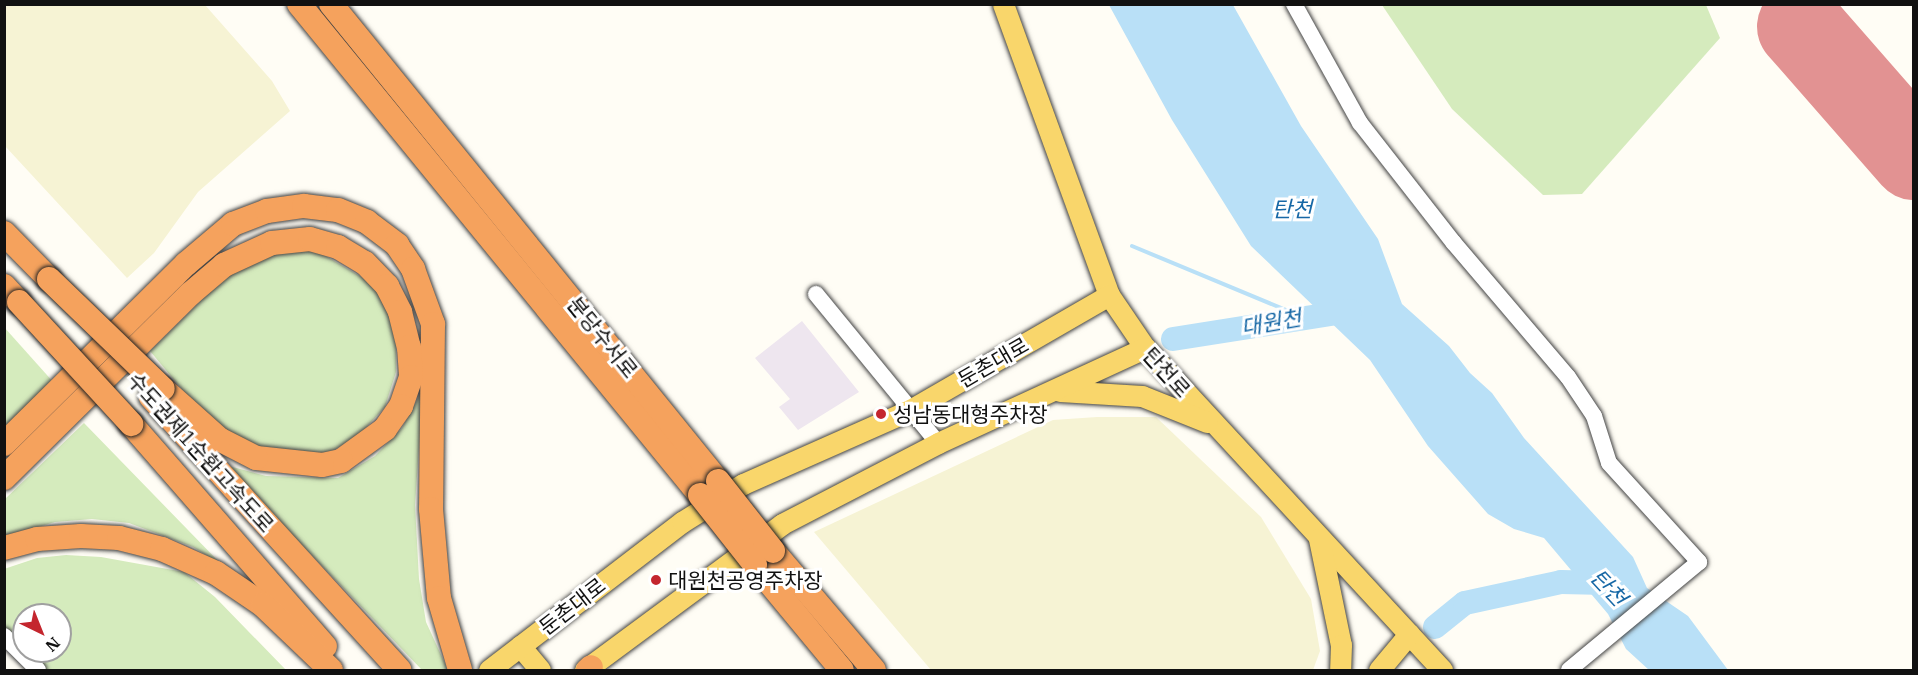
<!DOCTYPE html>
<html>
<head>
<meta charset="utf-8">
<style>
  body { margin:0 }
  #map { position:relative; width:1918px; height:675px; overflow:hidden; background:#fffdf5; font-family:"IBM Plex Serif","Noto Sans KR",serif }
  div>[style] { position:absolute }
  .industrial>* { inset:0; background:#eee6ef }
  .farmland>* { inset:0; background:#f6f3d4 }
  .green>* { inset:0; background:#d5ebbd }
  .water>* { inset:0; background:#b9e0f7 }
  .stream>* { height:4px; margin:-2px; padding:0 2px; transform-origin:2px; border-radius:2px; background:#b9e0f7 }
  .river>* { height:24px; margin:-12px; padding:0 12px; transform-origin:12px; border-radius:12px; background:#b9e0f7 }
  .runway>* { height:87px; margin:-43.5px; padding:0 43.5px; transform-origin:43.5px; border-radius:43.5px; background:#e29292 }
  .roads { filter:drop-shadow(0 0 2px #444) drop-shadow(0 0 2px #444) }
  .minor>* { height:16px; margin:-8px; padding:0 8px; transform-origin:8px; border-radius:8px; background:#fff }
  .major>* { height:21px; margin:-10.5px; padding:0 10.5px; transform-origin:10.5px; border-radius:10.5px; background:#f9d66b }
  .highway>* { height:24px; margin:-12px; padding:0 12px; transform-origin:12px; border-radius:12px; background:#f5a25d }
  .bridges { filter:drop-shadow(0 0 2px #222) drop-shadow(0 0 2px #222) }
  .highway-bridge>* { height:24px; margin:-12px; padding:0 12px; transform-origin:12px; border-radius:12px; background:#f5a25d }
  .dots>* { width:16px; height:16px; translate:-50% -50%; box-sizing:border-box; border:3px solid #fff; border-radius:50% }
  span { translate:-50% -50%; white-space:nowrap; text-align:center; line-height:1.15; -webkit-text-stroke:6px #fff; paint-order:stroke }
  .street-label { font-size:21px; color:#111 }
  .poi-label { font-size:21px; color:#111 }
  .left { translate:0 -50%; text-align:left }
  .water-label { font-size:22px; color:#1768a6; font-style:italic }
  .frame { position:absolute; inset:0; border:6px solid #111; pointer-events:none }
  .north { position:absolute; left:12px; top:603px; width:60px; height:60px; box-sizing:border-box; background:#fff; border:2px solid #a0a0a0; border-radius:50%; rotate:137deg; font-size:16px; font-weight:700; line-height:24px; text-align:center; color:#111 }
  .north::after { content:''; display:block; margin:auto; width:21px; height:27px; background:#c4262e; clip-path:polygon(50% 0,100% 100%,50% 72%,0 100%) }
</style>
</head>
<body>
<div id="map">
  <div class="industrial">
    <div style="clip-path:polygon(802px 321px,859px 392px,798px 430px,779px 407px,790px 399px,755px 358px)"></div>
  </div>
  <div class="farmland">
    <div style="clip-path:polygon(5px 4px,205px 5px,272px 81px,290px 111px,198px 192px,154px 253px,127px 278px,5px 146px)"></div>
    <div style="clip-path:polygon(1097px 417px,1156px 417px,1261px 517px,1311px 599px,1320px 651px,1313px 670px,931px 670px,814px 532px,1053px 420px)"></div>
  </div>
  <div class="green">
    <div style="clip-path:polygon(1382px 5px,1706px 5px,1720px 38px,1582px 194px,1543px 195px,1452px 109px)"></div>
    <div style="clip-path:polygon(287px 250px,317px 251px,365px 279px,382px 296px,393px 318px,396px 343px,396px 372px,385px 407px,359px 435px,329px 453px,298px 459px,259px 450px,225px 431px,185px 393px,150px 351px,232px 270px)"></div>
    <div style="clip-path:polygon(4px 327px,55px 384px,4px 432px)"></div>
    <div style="clip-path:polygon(423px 389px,415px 505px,419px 579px,426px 622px,448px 670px,422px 670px,225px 465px,266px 476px,338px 478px,375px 456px,402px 428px)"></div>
    <div style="clip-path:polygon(84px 423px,222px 565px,193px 547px,129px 523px,92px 519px,55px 522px,5px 537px,5px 499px)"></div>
    <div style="clip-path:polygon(evenodd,66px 555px,101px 557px,184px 572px,215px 597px,286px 670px,40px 670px,5px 636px,4px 569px,37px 558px,66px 555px,24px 615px,60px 615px,60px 651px,24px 651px,24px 615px)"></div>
  </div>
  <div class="water">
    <div style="clip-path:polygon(1109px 5px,1233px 5px,1301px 126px,1378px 239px,1402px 304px,1449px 346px,1470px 373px,1492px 393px,1524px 438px,1633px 557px,1647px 588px,1688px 616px,1728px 670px,1649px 670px,1626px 649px,1608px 614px,1544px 538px,1514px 529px,1488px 514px,1428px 446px,1370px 360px,1251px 246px,1172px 120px)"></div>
  </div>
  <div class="stream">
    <div style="left:1132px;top:246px;width:182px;rotate:22.6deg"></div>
  </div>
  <div class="river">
    <div style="left:1173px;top:339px;width:179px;rotate:-9deg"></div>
    <div style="left:1435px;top:627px;width:38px;rotate:-39deg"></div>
    <div style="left:1465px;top:603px;width:98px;rotate:-12.3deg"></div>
    <div style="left:1561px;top:582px;width:45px;rotate:1.3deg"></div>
  </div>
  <div class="runway">
    <div style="left:1800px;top:26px;width:173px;rotate:48.8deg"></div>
  </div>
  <div class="roads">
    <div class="minor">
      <div style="left:1294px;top:4px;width:136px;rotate:61deg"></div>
      <div style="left:1360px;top:123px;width:151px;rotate:52deg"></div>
      <div style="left:1453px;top:242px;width:177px;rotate:49.6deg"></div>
      <div style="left:1568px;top:377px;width:47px;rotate:56.3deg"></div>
      <div style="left:1594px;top:416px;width:49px;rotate:72.3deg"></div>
      <div style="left:1609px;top:463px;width:134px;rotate:47.7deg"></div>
      <div style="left:1699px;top:562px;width:169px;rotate:140.3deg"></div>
      <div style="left:816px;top:294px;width:193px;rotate:50.7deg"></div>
      <div style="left:4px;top:636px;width:48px;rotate:45deg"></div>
    </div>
    <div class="major">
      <div style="left:1003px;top:4px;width:310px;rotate:70deg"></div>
      <div style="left:1109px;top:295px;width:64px;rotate:55.8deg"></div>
      <div style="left:1145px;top:348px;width:438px;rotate:47.3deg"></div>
      <div style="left:1060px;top:391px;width:82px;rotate:3.5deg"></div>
      <div style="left:1142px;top:396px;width:70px;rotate:21.8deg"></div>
      <div style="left:1319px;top:539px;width:108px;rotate:78.3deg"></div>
      <div style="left:1341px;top:645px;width:25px;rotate:92deg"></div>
      <div style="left:520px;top:646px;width:31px;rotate:50deg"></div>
      <div style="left:489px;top:670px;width:243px;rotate:-37.5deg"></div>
      <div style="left:682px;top:522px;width:72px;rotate:-31.9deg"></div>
      <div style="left:743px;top:484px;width:183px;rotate:-23.9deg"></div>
      <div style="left:910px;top:410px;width:230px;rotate:-30deg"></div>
      <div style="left:585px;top:670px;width:245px;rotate:-36.5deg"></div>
      <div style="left:782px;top:524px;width:176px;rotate:-27.4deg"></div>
      <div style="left:938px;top:443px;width:228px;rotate:-24.7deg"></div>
      <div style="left:1379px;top:670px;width:47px;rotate:-50.2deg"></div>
    </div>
    <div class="highway">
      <div style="left:299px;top:4px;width:634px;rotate:50.76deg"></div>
      <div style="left:331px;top:4px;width:614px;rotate:50.95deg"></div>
      <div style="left:4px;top:233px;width:64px;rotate:45.6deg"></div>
      <div style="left:4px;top:286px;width:22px;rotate:47deg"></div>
      <div style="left:151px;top:397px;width:369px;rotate:47.7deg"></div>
      <div style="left:131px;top:424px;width:295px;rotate:48.9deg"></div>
      <div style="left:4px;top:444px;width:256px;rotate:-44.7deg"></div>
      <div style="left:186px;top:264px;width:62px;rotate:-40.4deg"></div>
      <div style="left:233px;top:224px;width:36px;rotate:-21deg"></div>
      <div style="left:267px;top:211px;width:37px;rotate:-8deg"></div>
      <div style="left:304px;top:206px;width:34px;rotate:7deg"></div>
      <div style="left:338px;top:210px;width:31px;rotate:22deg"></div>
      <div style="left:367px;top:222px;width:38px;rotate:37deg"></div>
      <div style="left:397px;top:245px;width:29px;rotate:56deg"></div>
      <div style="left:413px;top:269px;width:59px;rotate:70deg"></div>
      <div style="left:433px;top:324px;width:185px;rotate:90.6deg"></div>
      <div style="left:431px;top:509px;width:89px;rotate:84.9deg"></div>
      <div style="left:439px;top:598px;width:75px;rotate:73.7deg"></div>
      <div style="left:4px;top:478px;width:262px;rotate:-44.7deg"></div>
      <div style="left:190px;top:294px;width:45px;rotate:-40.5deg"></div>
      <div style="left:224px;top:265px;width:53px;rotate:-24.6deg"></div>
      <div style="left:272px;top:243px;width:38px;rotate:-6deg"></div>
      <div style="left:310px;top:239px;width:29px;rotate:16deg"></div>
      <div style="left:338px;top:247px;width:31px;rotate:31deg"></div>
      <div style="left:365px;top:263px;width:32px;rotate:46deg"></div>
      <div style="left:387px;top:286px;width:29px;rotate:63deg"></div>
      <div style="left:400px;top:312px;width:36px;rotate:76deg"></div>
      <div style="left:409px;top:347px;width:30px;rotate:86deg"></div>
      <div style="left:411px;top:377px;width:31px;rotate:109deg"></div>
      <div style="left:401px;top:406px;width:28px;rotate:125deg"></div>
      <div style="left:385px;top:429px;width:54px;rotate:144deg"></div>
      <div style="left:341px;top:461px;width:19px;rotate:168deg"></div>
      <div style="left:322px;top:465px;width:66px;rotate:-173.9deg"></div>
      <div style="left:256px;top:458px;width:42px;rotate:-152.8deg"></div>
      <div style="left:219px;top:439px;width:75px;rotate:-138.2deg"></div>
      <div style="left:4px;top:548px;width:34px;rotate:-15deg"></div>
      <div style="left:37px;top:539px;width:44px;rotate:-3.9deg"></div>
      <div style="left:81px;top:536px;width:38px;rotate:3deg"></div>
      <div style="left:119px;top:538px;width:44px;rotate:14.3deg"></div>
      <div style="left:162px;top:549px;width:59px;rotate:24deg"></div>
      <div style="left:216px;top:573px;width:57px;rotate:34.2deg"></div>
      <div style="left:263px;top:605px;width:94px;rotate:43.7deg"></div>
      <div style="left:773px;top:551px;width:156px;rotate:49.7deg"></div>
      <div style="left:755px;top:565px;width:136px;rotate:50.4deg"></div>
      <div style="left:588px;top:670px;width:4px;rotate:-45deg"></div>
    </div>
  </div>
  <div class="bridges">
    <div class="highway-bridge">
      <div style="left:49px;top:279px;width:158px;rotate:44deg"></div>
      <div style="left:19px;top:302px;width:166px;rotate:47.4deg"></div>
      <div style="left:718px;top:481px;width:89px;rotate:51.8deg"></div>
      <div style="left:700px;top:495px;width:89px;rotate:51.8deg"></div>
    </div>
  </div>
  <div class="dots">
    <div style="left:881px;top:414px;background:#c4262e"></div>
    <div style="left:656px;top:580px;background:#c4262e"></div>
  </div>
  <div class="street-label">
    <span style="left:603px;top:337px;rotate:51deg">분당수서로</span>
    <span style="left:993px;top:362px;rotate:-30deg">둔촌대로</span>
    <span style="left:1167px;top:372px;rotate:48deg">탄천로</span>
    <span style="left:201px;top:452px;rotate:48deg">수도권제1순환고속도로</span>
    <span style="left:572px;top:606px;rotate:-38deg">둔촌대로</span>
  </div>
  <div class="poi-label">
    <span class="left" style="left:893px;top:414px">성남동대형주차장</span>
    <span class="left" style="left:668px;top:580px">대원천공영주차장</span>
  </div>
  <div class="water-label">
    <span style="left:1292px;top:209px">탄천</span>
    <span style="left:1271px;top:322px;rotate:-10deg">대원천</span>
    <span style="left:1609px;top:587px;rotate:47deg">탄천</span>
  </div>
  <div class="frame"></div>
  <div class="north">N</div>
</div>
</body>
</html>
